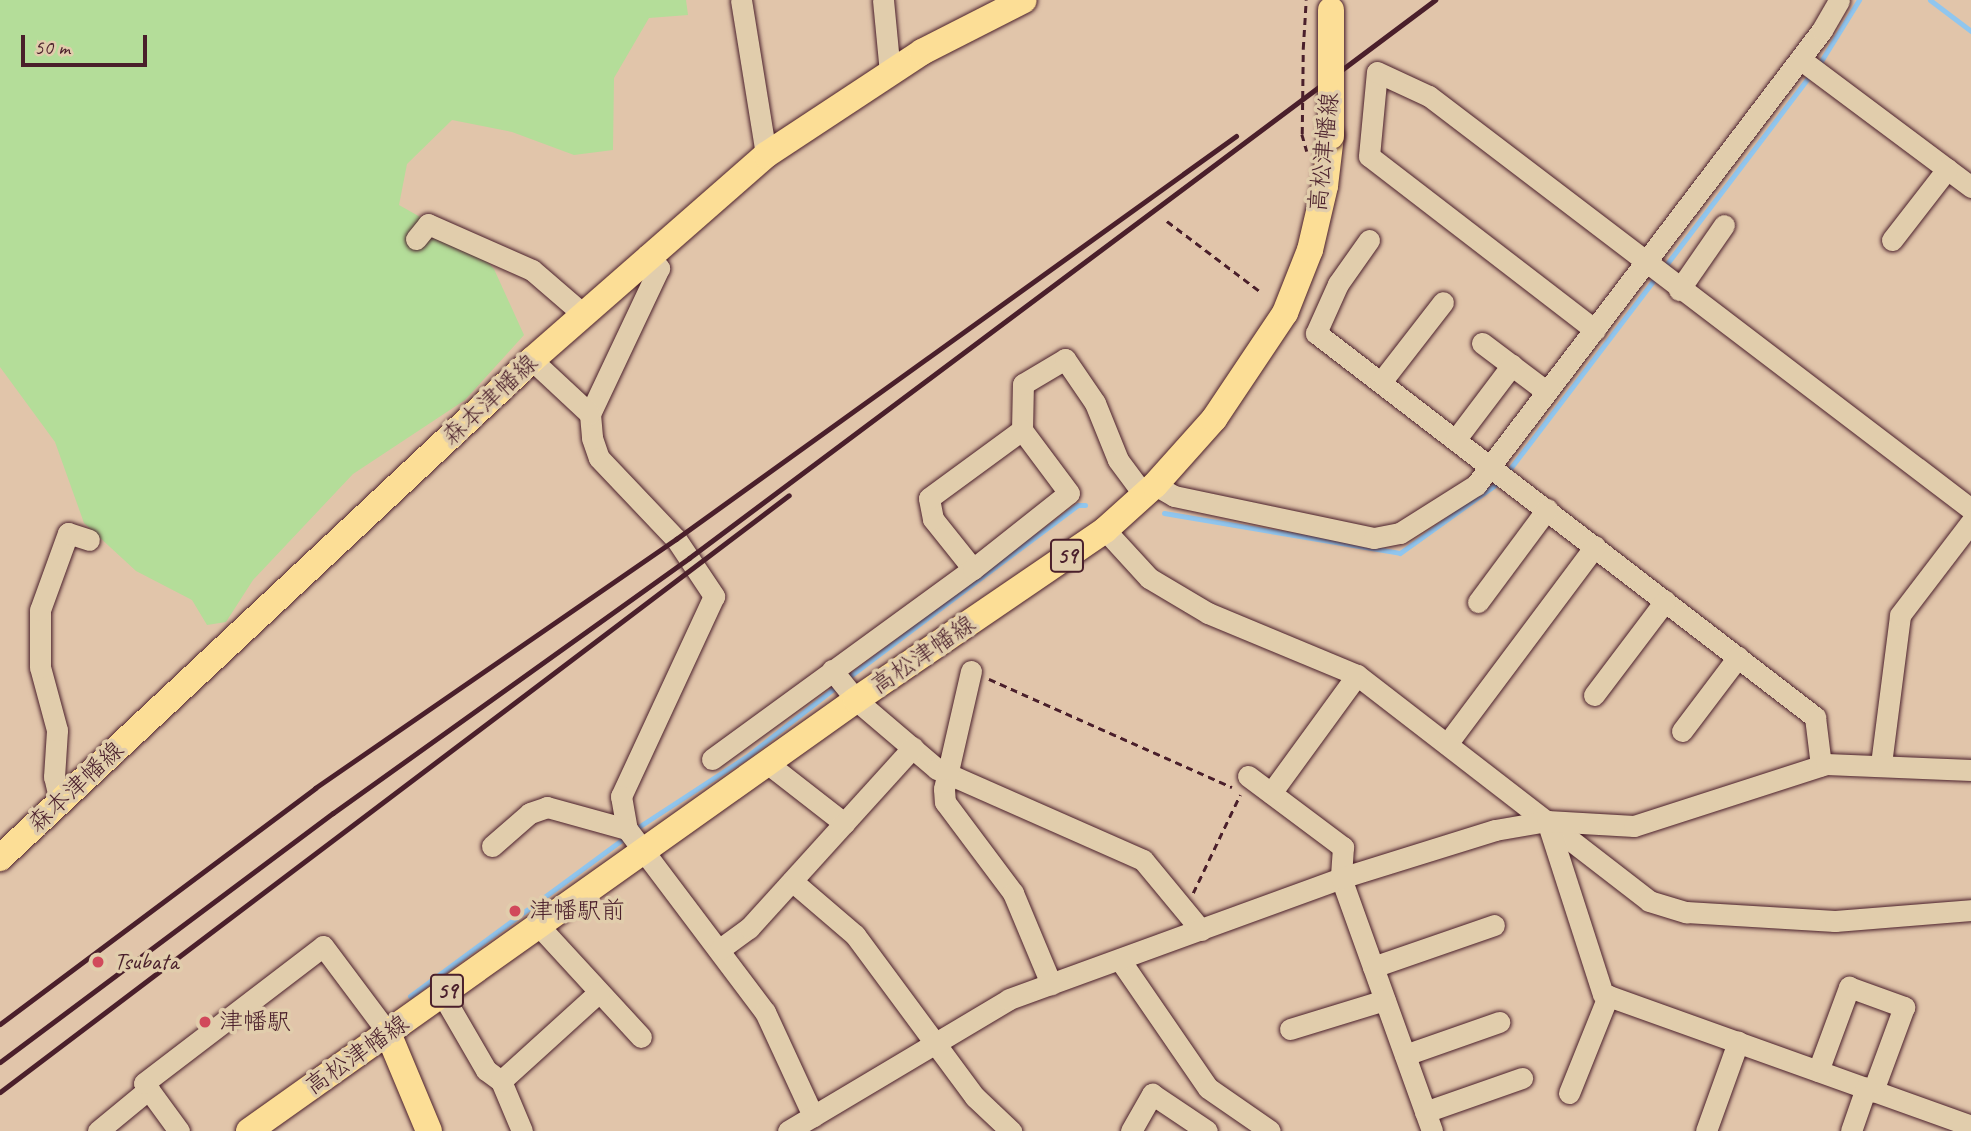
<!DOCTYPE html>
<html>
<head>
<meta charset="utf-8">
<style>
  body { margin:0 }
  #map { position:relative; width:1971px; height:1131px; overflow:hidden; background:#e1c5aa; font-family:Caveat,"Klee One",sans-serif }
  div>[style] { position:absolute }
  .green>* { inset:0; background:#b4dd99 }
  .stream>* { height:5px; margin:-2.5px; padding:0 2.5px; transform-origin:2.5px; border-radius:2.5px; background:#90c6ee }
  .path>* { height:2.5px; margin-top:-1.25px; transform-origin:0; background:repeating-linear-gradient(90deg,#4a1f2b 0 7px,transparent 0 12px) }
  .roads { filter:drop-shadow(0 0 2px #4a1f2b) drop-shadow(0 0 2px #4a1f2b) }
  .minor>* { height:21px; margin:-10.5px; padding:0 10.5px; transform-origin:10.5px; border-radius:10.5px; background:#e1cdac }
  .major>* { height:26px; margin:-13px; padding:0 13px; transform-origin:13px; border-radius:13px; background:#fcde96 }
  .rail>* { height:5px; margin:-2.5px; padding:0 2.5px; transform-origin:2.5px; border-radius:2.5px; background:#4a1f2b }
  .path-bridge>* { height:2.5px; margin-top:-1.25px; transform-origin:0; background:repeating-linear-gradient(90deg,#4a1f2b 0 7px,transparent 0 12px) }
  .bridges { filter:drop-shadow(0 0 2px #4a1f2b) drop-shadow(0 0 2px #4a1f2b) }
  .major-bridge>* { height:26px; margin:-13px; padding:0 13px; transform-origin:13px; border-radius:13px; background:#fcde96 }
  .dots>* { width:19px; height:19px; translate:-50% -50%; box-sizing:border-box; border:4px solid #e1cdac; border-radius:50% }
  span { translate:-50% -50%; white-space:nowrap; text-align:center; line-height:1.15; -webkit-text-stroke:7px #e1cdac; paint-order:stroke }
  .shield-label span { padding:2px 5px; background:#e1cdac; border:2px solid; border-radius:5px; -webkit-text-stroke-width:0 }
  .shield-label { font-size:23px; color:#4a1f2b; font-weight:700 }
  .street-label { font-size:24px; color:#4a1f2b }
  .poi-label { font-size:24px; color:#4a1f2b }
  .left { translate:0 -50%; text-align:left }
  .scale { position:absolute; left:21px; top:35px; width:126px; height:32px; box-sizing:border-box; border:4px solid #4a1f2b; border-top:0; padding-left:9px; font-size:21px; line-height:24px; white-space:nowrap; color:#4a1f2b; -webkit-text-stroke:5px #e1cdac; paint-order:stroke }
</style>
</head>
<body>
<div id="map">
  <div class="green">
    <div style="clip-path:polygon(0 0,686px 0,688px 15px,649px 18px,614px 78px,613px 150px,574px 155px,512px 132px,452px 120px,407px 164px,399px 205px,475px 248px,494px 269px,524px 335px,465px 400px,353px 474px,253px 580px,226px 622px,207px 625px,192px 600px,136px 571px,84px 523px,55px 442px,0 367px)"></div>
  </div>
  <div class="stream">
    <div style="left:1930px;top:0;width:51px;rotate:37.1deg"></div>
    <div style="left:1818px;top:66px;width:78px;rotate:-58.2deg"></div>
    <div style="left:1663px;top:269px;width:246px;rotate:-52.8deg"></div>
    <div style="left:1506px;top:474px;width:249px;rotate:-52.7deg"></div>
    <div style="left:1164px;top:513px;width:239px;rotate:9.6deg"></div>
    <div style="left:1400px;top:553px;width:122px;rotate:-35.6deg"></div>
    <div style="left:846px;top:679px;width:290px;rotate:-36.9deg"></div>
    <div style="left:1078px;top:505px;width:7px"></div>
    <div style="left:640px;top:826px;width:126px;rotate:-33.1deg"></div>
    <div style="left:746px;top:757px;width:117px;rotate:-38deg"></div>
    <div style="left:410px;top:996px;width:265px;rotate:-36.4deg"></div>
  </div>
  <div class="path">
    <div style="left:1303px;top:49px;width:49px;rotate:-86.5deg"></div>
    <div style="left:1302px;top:134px;width:18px;rotate:74deg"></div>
    <div style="left:1167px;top:221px;width:118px;rotate:37.1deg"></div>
    <div style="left:989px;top:679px;width:266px;rotate:24deg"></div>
    <div style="left:1193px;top:893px;width:109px;rotate:-64.4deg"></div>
    <div style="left:263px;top:1017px;width:6px;rotate:59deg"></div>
    <div style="left:266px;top:1022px;width:11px;rotate:-38deg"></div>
    <div style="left:275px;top:1015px;width:9px;rotate:49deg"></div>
  </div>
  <div class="roads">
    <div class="minor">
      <div style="left:741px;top:0;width:157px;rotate:80.8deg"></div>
      <div style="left:883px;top:0;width:73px;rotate:84.5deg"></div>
      <div style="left:1800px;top:59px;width:214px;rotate:36.8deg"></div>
      <div style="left:416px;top:239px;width:19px;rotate:-51deg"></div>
      <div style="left:428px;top:224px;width:114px;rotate:23.9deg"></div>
      <div style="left:532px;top:270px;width:67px;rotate:40.8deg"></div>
      <div style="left:1369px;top:240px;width:54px;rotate:125.2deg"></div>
      <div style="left:1338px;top:284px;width:54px;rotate:114.2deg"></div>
      <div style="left:1316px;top:333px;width:630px;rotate:37.58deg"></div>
      <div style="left:1815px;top:717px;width:49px;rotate:83deg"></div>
      <div style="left:1892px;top:240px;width:90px;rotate:-52.2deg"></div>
      <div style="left:647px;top:255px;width:18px;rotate:47deg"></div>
      <div style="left:659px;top:268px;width:161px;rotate:115.3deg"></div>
      <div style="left:590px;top:414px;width:24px;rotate:85deg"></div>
      <div style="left:592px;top:438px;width:21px;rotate:71deg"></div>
      <div style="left:599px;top:458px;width:112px;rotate:46.5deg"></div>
      <div style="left:676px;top:539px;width:69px;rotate:56.3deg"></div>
      <div style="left:714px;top:596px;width:221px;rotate:114.9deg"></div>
      <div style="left:621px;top:796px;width:34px;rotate:80deg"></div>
      <div style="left:627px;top:829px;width:229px;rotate:53deg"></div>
      <div style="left:765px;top:1012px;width:115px;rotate:65.2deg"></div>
      <div style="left:1679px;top:290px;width:79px;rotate:-55.3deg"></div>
      <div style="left:1595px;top:330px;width:285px;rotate:-142.4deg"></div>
      <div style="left:1369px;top:156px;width:84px;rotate:-84.6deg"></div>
      <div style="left:1377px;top:72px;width:57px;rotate:24.8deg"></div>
      <div style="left:1429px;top:96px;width:681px;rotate:37.31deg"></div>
      <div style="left:1482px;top:343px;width:81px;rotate:37deg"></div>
      <div style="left:532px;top:360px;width:79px;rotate:43deg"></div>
      <div style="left:1381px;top:382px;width:101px;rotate:-52.2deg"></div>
      <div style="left:1456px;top:439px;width:93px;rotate:-52.9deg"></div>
      <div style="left:1155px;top:485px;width:22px;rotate:30deg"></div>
      <div style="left:1174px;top:496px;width:204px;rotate:11.9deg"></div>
      <div style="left:1374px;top:538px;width:26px;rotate:-11deg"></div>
      <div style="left:1400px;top:533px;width:90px;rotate:-32.3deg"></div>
      <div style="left:1476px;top:485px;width:572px;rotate:-52.75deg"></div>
      <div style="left:1822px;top:30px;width:34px;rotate:-60deg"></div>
      <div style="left:1105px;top:530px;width:65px;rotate:47.5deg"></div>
      <div style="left:1149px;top:578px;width:69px;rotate:30.7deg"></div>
      <div style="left:1208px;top:613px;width:161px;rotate:22.6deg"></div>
      <div style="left:1357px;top:675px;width:369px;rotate:37.7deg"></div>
      <div style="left:1649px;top:901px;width:39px;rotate:17deg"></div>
      <div style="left:1686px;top:912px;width:149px;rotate:3.5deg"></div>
      <div style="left:1835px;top:921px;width:136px;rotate:-4.6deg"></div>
      <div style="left:973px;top:569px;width:64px;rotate:-128.7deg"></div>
      <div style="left:933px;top:519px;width:21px;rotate:-101deg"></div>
      <div style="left:929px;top:498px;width:115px;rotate:-36.2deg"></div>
      <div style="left:1022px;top:430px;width:46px;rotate:-88.8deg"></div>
      <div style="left:1023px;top:384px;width:49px;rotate:-30.8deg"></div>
      <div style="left:1065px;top:359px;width:53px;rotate:55.7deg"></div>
      <div style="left:1095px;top:403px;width:61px;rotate:68deg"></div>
      <div style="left:1118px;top:460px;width:44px;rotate:53.4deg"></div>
      <div style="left:1478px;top:602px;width:116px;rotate:-53.4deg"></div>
      <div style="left:832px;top:670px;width:38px;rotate:51deg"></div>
      <div style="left:856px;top:700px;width:106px;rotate:40.4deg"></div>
      <div style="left:937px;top:769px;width:225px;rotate:23.8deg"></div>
      <div style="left:1143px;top:860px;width:91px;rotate:50.4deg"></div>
      <div style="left:971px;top:671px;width:121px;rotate:102.9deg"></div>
      <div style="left:944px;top:789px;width:13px;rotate:86deg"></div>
      <div style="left:945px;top:802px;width:114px;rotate:53.2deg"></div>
      <div style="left:1013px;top:893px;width:99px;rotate:67.3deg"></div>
      <div style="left:1594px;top:695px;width:118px;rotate:-52.9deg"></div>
      <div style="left:1682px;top:731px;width:93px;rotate:-52.9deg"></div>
      <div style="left:1447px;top:744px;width:247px;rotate:-53.2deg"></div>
      <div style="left:712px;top:759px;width:323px;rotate:-36.1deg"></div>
      <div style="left:973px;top:569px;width:122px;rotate:-38.4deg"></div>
      <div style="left:1069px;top:493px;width:79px;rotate:-126.7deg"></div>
      <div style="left:767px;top:763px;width:98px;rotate:37.9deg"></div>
      <div style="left:1881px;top:764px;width:150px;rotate:-82.7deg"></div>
      <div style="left:1900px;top:615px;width:117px;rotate:-52.6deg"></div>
      <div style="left:1248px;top:776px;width:119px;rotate:36.8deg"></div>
      <div style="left:1343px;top:847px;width:31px;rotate:94deg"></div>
      <div style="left:1341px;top:878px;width:269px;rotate:70.2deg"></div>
      <div style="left:1271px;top:793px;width:146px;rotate:-53.9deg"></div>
      <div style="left:60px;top:802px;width:26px;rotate:-103deg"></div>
      <div style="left:54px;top:777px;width:47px;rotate:-86.3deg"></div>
      <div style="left:57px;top:730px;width:65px;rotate:-105.1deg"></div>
      <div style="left:40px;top:667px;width:57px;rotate:-90deg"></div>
      <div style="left:40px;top:610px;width:82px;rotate:-70deg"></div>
      <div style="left:68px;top:533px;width:22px;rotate:18deg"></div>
      <div style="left:1547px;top:821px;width:182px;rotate:72.1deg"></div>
      <div style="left:1603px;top:994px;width:391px;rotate:19.7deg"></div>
      <div style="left:492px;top:846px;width:50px;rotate:-41deg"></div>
      <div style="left:530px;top:813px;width:18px;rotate:-19deg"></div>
      <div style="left:547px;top:807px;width:83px;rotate:15.4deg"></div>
      <div style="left:792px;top:881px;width:83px;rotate:40.6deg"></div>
      <div style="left:855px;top:935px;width:202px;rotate:53.5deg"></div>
      <div style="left:975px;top:1097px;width:50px;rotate:43.4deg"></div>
      <div style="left:538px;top:925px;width:152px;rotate:47.4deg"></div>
      <div style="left:720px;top:949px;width:36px;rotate:-36deg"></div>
      <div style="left:749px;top:928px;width:244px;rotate:-47.8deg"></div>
      <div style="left:1120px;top:960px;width:155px;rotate:55.5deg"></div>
      <div style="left:1208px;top:1088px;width:75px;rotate:34.7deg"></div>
      <div style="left:1373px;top:967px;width:128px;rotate:-19.1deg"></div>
      <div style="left:442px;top:994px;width:88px;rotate:59.9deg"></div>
      <div style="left:486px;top:1070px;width:19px;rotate:36deg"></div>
      <div style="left:501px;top:1081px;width:54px;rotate:67.2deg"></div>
      <div style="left:1290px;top:1029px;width:99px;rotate:-17deg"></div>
      <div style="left:1405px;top:1055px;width:100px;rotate:-19.3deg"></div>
      <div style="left:1818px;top:1071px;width:90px;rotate:-69.7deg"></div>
      <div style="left:1849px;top:987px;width:59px;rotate:20deg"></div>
      <div style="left:1904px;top:1007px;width:90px;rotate:110.3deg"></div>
      <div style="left:501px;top:1081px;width:132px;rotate:-42.2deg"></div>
      <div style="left:1569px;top:1093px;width:105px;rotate:-68.1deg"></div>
      <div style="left:1425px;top:1112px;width:103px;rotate:-19.3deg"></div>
      <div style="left:98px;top:1131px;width:66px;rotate:-39.5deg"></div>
      <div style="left:179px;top:1131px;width:59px;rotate:-126.1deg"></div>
      <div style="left:144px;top:1083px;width:225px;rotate:-37.4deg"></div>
      <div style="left:323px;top:946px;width:109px;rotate:53.2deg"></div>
      <div style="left:788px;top:1131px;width:257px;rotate:-30.8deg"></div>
      <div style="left:1009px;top:999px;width:353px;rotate:-20deg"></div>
      <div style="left:1341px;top:878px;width:161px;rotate:-17.3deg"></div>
      <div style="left:1495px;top:830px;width:53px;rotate:-9.8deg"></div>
      <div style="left:1547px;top:821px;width:87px;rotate:3.3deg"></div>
      <div style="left:1634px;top:826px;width:202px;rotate:-17.9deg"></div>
      <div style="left:1826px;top:764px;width:145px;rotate:2.4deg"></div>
      <div style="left:1131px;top:1131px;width:43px;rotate:-60.4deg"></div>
      <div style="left:1152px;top:1094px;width:66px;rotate:33.9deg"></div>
      <div style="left:1706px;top:1131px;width:95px;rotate:-70.2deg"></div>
      <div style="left:1851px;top:1131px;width:46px;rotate:-70.8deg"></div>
    </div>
    <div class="major">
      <div style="left:0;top:858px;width:729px;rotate:-43.11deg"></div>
      <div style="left:532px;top:360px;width:311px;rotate:-41.2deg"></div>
      <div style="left:766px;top:155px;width:187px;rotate:-33.4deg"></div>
      <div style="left:922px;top:52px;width:114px;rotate:-27deg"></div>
      <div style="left:388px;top:1033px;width:106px;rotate:67.3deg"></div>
      <div style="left:249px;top:1131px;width:744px;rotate:-35.38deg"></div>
      <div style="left:856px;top:700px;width:301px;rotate:-34.3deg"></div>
      <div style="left:1105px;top:530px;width:67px;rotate:-42deg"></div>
      <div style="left:1155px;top:485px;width:89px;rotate:-48.2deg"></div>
      <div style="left:1214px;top:419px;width:128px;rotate:-56.2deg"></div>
      <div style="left:1285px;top:313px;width:68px;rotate:-68.4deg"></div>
      <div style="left:1310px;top:250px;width:66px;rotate:-76.8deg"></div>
      <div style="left:1325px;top:186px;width:50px;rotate:-83.2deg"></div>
    </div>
  </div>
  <div class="rail">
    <div style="left:0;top:1024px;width:394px;rotate:-36.8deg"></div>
    <div style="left:315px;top:788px;width:439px;rotate:-34.6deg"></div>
    <div style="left:676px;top:539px;width:690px;rotate:-35.74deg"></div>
    <div style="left:0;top:1062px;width:416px;rotate:-36.8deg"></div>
    <div style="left:333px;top:813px;width:438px;rotate:-35.6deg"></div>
    <div style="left:689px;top:558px;width:932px;rotate:-36.8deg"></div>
    <div style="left:0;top:1092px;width:989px;rotate:-37.11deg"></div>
  </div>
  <div class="path-bridge">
    <div style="left:1302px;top:134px;width:85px;rotate:-89.3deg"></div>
  </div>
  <div class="bridges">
    <div class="major-bridge">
      <div style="left:1331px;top:136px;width:126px;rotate:-90deg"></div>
    </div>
  </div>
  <div class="dots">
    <div style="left:515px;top:911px;background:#d1495b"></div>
    <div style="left:98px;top:962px;background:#d1495b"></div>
    <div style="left:205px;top:1022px;background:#d1495b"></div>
  </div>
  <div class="shield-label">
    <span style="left:1067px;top:556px">59</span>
    <span style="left:447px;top:991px">59</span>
  </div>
  <div class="street-label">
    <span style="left:1324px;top:152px;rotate:-84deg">高松津幡線</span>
    <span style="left:490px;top:400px;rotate:-43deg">森本津幡線</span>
    <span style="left:923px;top:655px;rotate:-34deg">高松津幡線</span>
    <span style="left:76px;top:787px;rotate:-43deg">森本津幡線</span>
    <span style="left:357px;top:1055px;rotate:-35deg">高松津幡線</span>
  </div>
  <div class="poi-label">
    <span class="left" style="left:529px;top:911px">津幡駅前</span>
    <span class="left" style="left:114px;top:962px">Tsubata</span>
    <span class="left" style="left:219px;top:1022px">津幡駅</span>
  </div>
  <div class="scale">50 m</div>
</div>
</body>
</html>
